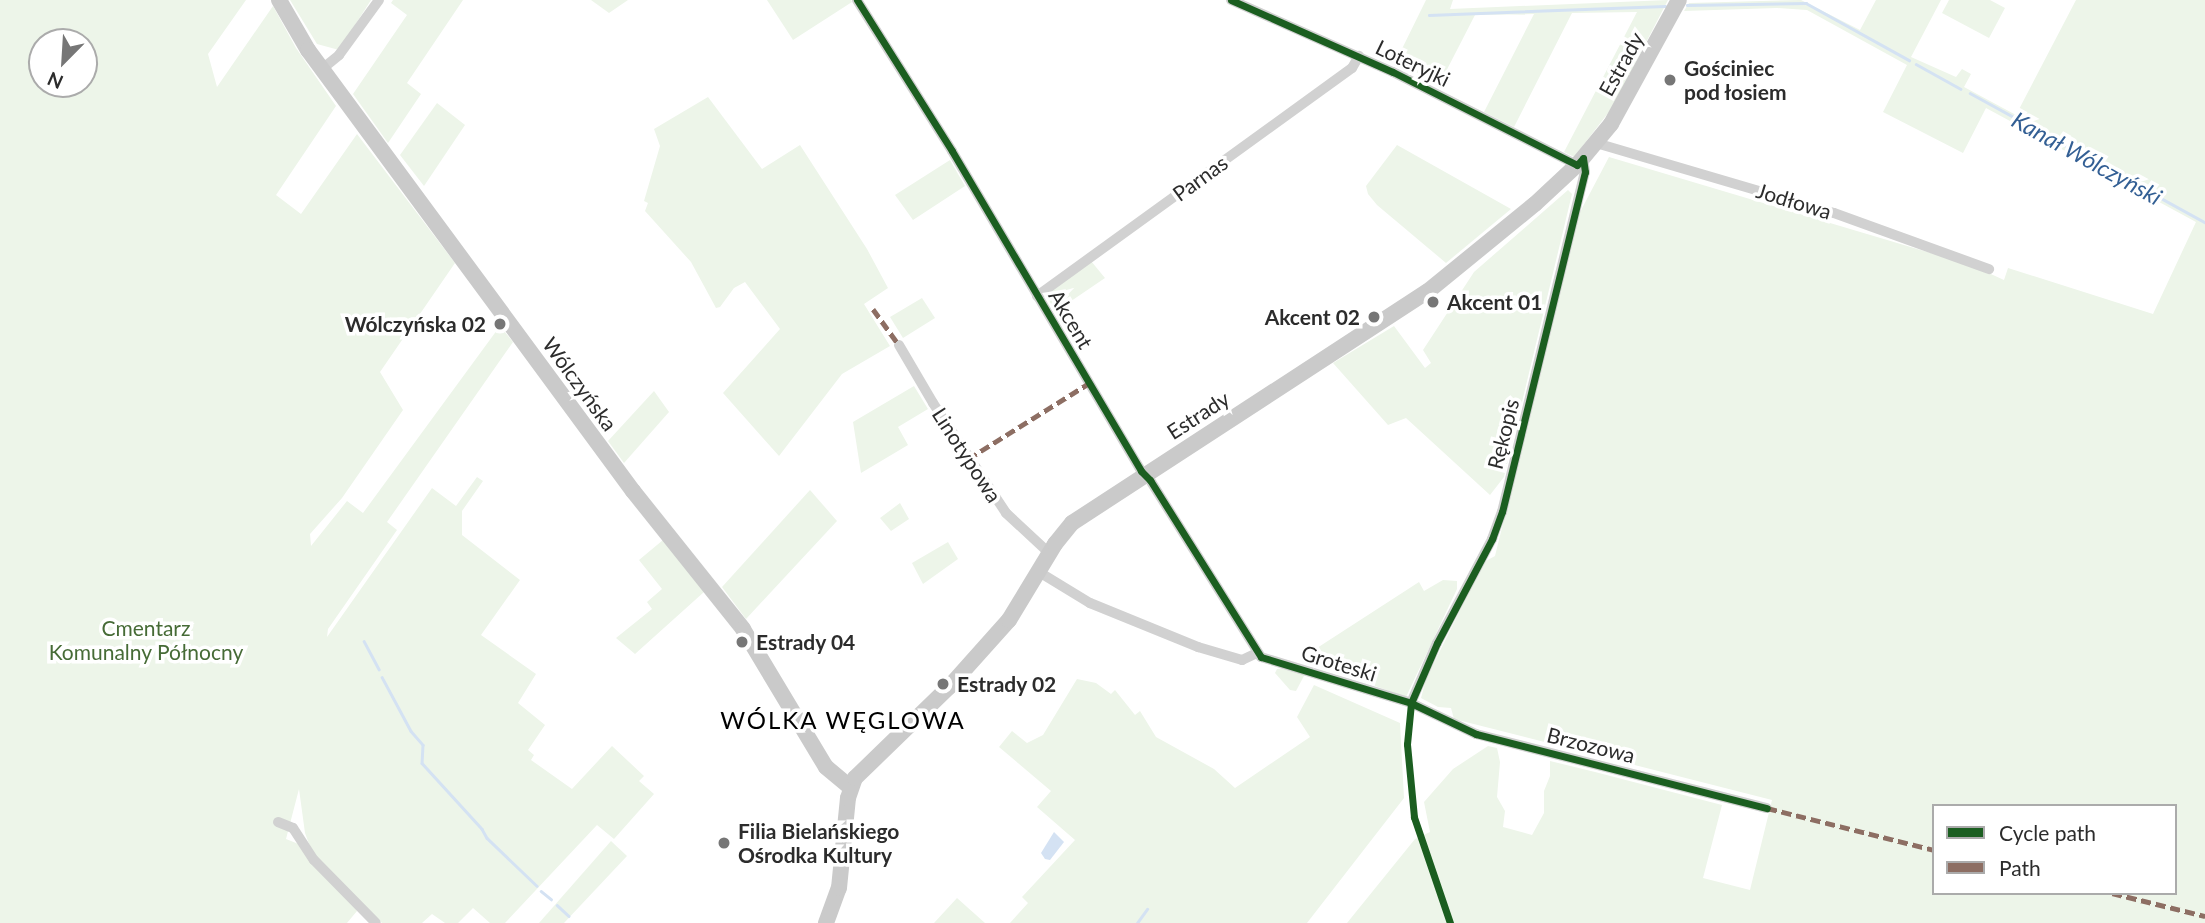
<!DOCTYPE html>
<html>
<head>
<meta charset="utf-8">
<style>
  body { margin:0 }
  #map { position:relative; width:2205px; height:923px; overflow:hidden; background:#fff; font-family:Lato,sans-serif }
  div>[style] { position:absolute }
  .green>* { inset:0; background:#edf5e9 }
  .water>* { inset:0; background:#d4e2f3 }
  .stream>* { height:2.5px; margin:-1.25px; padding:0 1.25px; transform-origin:1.25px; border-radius:1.25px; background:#d4e2f3 }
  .street>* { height:10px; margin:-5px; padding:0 5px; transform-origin:5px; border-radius:5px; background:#d1d1d1 }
  .secondary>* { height:16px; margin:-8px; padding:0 8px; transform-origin:8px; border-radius:8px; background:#cacaca }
  .quiet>* { height:5px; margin-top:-2.5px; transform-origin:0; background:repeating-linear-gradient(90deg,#8d6e63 0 10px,transparent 0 15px) }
  .cycleway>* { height:7px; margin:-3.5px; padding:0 3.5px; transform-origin:3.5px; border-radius:3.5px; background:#1b5e20 }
  .dots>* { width:19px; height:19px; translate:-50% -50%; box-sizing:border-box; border:4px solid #fff; border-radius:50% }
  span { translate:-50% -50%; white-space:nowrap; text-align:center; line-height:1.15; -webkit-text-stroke:7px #fff; paint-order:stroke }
  .street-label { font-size:21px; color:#2c2c2c }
  .poi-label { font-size:21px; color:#2c2c2c; font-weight:700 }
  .left { translate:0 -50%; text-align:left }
  .right { translate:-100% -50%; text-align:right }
  .park-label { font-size:21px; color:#466b36 }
  .water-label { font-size:23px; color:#335f94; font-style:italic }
  .quarter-label { font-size:24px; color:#000; letter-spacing:2px }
  .legend { position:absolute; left:1932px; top:804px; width:245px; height:91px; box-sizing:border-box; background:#fff; border:2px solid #ababab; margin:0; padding:9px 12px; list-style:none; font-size:21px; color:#2c2c2c }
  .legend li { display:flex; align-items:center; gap:14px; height:35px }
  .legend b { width:35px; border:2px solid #ababab }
  .north { position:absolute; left:28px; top:28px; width:70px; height:70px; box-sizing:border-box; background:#fff; border:2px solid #ababab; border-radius:50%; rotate:204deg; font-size:19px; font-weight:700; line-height:28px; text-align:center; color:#2c2c2c }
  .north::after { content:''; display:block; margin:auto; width:24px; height:32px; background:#767676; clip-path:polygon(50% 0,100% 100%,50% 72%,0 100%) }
</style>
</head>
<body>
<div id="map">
  <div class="green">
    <div style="clip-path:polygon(evenodd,0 0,246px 0,208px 54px,217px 87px,273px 6px,296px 48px,336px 106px,276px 195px,301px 214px,357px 134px,455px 263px,380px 372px,403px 410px,342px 498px,310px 534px,311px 546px,347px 501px,363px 513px,500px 326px,513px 342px,387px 522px,397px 530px,328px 629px,327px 637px,432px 488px,456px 506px,477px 477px,483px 481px,462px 511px,462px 535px,520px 580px,481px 635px,536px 674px,518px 703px,545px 725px,528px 750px,534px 755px,531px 760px,572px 789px,612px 746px,644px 776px,639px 781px,654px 794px,614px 839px,597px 825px,505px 923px,490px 923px,473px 908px,458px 923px,445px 923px,432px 914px,422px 923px,382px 923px,312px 852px,305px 833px,299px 789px,286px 839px,301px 845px,350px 899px,357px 911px,347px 923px,0 923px,0 0,42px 42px,84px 42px,84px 84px,42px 84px,42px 42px)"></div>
    <div style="clip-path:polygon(290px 0,371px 0,339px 50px,317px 44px)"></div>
    <div style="clip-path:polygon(393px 0,463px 0,407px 83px,421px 94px,388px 143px,353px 94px,407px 15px,391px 3px)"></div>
    <div style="clip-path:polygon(591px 0,628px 0,609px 13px)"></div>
    <div style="clip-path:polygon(767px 0,851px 0,852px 2px,793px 40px)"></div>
    <div style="clip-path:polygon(1426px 0,1453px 0,1450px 9px,1668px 0,1612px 108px,1574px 157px,1564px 152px,1637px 12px,1572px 13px,1514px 127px,1484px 112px,1534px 14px,1475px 15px,1439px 85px,1396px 61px)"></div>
    <div style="clip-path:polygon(evenodd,1801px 0,1860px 30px,1876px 0,1941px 0,1911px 57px,1956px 77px,1962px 69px,1971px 74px,1964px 87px,2016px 115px,2076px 0,2205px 0,2205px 923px,1347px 923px,1415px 839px,1430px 832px,1424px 802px,1453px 769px,1488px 746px,1497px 748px,1500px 762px,1497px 797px,1505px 811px,1503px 827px,1532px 835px,1544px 813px,1544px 791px,1550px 776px,1550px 761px,1595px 772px,1722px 805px,1703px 878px,1750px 890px,1772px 800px,1454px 719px,1451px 708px,1438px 707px,1421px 698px,1426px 679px,1484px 562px,1495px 556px,1579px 214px,1609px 157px,1971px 265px,2004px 280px,2008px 268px,2153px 314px,2196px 222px,1986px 108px,1963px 153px,1883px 112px,1907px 65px,1807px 10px,1777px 8px,1684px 11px,1689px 3px,1801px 0,1934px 806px,2175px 806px,2175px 893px,1934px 893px,1934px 806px)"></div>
    <div style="clip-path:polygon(1949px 0,1990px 0,2005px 8px,1989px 38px,1942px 13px)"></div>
    <div style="clip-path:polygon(708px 97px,762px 169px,800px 145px,867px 249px,888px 288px,864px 304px,890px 346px,842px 374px,779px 456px,723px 393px,780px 329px,745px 282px,734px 288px,720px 307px,716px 308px,691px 262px,645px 211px,648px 203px,644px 201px,660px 146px,654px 129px)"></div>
    <div style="clip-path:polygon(437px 103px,465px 125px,424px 186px,400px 155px)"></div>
    <div style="clip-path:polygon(1397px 145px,1511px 209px,1446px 263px,1377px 205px,1368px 194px,1366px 186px)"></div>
    <div style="clip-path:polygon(950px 160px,965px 186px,913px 220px,895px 195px)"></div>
    <div style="clip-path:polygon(1568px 190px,1572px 194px,1504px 477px,1490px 495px,1406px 418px,1388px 425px,1333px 363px,1394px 326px,1425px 368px,1431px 363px,1423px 350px,1474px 272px)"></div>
    <div style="clip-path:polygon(1091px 261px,1105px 278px,1055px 312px,1046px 294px)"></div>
    <div style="clip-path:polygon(922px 298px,935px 318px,903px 338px,890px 317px)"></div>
    <div style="clip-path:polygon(914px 386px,928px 409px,898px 427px,908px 445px,861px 473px,853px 422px)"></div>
    <div style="clip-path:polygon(654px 391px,669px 412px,624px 463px,608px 441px)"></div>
    <div style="clip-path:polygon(810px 490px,837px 521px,746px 619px,722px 587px)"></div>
    <div style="clip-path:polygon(900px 503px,909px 519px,891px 531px,880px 518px)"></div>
    <div style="clip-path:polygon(663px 540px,704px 592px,635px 654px,616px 638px,652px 609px,647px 602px,662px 589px,639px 560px)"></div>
    <div style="clip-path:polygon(948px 542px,958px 559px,923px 584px,912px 563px)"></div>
    <div style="clip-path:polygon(1443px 580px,1457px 581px,1457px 589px,1406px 697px,1300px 659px,1419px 582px,1424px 591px)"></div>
    <div style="clip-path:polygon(1284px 668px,1305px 674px,1296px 691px,1290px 690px,1275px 673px,1277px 669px)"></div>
    <div style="clip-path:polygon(1077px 679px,1096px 683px,1111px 694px,1115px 690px,1135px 715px,1140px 711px,1156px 737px,1214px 769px,1235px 788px,1310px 737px,1297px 717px,1314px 685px,1400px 723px,1404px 798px,1307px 923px,1010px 923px,1028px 903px,1022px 897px,1075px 840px,1037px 807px,1051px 791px,999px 747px,1012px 731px,1027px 743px,1043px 735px)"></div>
    <div style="clip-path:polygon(611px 841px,627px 856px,564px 923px,539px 923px)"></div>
    <div style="clip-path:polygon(957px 898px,985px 923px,934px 923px)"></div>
  </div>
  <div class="water">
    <div style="clip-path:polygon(1054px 832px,1064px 842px,1050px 860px,1045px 859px,1041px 853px)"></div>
  </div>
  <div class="stream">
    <div style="left:1687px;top:5px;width:119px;rotate:-1deg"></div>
    <div style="left:1806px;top:3px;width:118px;rotate:29deg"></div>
    <div style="left:1429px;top:15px;width:236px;rotate:-2.2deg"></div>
    <div style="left:1916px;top:64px;width:51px;rotate:29.1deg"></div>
    <div style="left:1970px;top:93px;width:268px;rotate:28.8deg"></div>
    <div style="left:364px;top:641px;width:32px;rotate:62deg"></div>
    <div style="left:382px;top:677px;width:61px;rotate:61.8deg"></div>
    <div style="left:411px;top:731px;width:18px;rotate:49deg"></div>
    <div style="left:423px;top:745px;width:18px;rotate:93deg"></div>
    <div style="left:422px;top:763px;width:89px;rotate:47.7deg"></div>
    <div style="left:482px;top:829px;width:10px;rotate:61deg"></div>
    <div style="left:487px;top:838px;width:69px;rotate:43.8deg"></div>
    <div style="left:541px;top:891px;width:13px;rotate:39deg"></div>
    <div style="left:557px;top:905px;width:16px;rotate:43deg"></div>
    <div style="left:1137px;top:923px;width:17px;rotate:-54deg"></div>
  </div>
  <div class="street">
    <div style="left:857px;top:0;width:178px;rotate:57.8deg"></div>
    <div style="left:952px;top:151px;width:372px;rotate:59.4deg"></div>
    <div style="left:1141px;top:471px;width:13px;rotate:45deg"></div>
    <div style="left:1150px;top:480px;width:209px;rotate:57.9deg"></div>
    <div style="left:1261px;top:657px;width:157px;rotate:17deg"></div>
    <div style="left:1411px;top:703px;width:72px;rotate:25.5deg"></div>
    <div style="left:1476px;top:734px;width:300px;rotate:14.3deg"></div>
    <div style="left:1231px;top:0;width:177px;rotate:24deg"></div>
    <div style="left:1393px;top:72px;width:206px;rotate:26.8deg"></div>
    <div style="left:322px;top:69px;width:22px;rotate:-39deg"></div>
    <div style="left:339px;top:55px;width:68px;rotate:-54deg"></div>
    <div style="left:1596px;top:143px;width:248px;rotate:16.4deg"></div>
    <div style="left:1834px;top:213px;width:165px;rotate:19.9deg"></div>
    <div style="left:1037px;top:296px;width:389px;rotate:-35.9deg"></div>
    <div style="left:1352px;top:68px;width:14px;rotate:-60deg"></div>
    <div style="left:899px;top:345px;width:67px;rotate:59.6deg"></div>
    <div style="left:933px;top:403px;width:132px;rotate:56.4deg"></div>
    <div style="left:1006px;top:513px;width:59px;rotate:42.9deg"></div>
    <div style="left:1039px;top:572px;width:60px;rotate:31.3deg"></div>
    <div style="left:1090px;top:603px;width:117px;rotate:22.2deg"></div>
    <div style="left:1198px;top:647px;width:46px;rotate:16.5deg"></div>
    <div style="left:1242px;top:660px;width:17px;rotate:-25deg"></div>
    <div style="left:1411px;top:703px;width:65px;rotate:-66.6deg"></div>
    <div style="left:1437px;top:643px;width:118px;rotate:-62.1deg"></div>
    <div style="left:1492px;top:539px;width:29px;rotate:-70deg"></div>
    <div style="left:1502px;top:512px;width:350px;rotate:-76.3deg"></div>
    <div style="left:1585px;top:172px;width:14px;rotate:-98deg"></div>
    <div style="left:278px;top:822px;width:16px;rotate:22deg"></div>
    <div style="left:293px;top:828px;width:38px;rotate:57deg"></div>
    <div style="left:314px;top:860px;width:88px;rotate:45.5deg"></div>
  </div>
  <div class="secondary">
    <div style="left:279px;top:0;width:58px;rotate:59.9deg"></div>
    <div style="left:308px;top:50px;width:548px;rotate:53.61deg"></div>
    <div style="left:633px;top:491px;width:176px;rotate:51.4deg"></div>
    <div style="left:743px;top:629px;width:161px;rotate:59deg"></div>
    <div style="left:826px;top:767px;width:31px;rotate:40deg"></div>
    <div style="left:826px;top:923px;width:37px;rotate:-70deg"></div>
    <div style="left:839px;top:888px;width:90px;rotate:-84.3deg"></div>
    <div style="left:848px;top:798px;width:21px;rotate:-71deg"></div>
    <div style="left:855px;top:778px;width:131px;rotate:-44.1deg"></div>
    <div style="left:949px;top:687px;width:90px;rotate:-48.2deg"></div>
    <div style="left:1009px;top:620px;width:89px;rotate:-58.8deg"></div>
    <div style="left:1055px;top:544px;width:27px;rotate:-51deg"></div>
    <div style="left:1072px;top:523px;width:424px;rotate:-33.1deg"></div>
    <div style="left:1427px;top:292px;width:139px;rotate:-39.2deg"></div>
    <div style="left:1535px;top:204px;width:57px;rotate:-42.9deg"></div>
    <div style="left:1577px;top:165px;width:53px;rotate:-50.3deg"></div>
    <div style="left:1611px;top:124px;width:141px;rotate:-61.3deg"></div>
  </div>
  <div class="quiet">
    <div style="left:873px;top:309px;width:44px;rotate:54.2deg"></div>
    <div style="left:968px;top:459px;width:143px;rotate:-32.1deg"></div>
    <div style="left:1767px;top:808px;width:172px;rotate:14.1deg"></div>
    <div style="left:2112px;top:893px;width:96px;rotate:13.9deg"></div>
  </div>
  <div class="cycleway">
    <div style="left:857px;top:0;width:178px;rotate:57.8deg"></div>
    <div style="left:952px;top:151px;width:372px;rotate:59.4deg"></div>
    <div style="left:1141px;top:471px;width:13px;rotate:45deg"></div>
    <div style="left:1150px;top:480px;width:209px;rotate:57.9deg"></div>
    <div style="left:1261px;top:657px;width:157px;rotate:17deg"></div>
    <div style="left:1411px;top:703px;width:72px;rotate:25.5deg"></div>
    <div style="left:1476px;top:734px;width:300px;rotate:14.3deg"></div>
    <div style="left:1231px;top:0;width:177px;rotate:24deg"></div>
    <div style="left:1393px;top:72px;width:206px;rotate:26.8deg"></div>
    <div style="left:1577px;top:165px;width:9px;rotate:-49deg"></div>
    <div style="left:1450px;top:923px;width:112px;rotate:-108.8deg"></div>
    <div style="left:1414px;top:817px;width:73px;rotate:-95.5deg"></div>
    <div style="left:1407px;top:744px;width:41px;rotate:-84.4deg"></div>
    <div style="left:1411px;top:703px;width:65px;rotate:-66.6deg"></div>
    <div style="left:1437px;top:643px;width:118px;rotate:-62.1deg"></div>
    <div style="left:1492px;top:539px;width:29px;rotate:-70deg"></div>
    <div style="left:1502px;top:512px;width:350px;rotate:-76.3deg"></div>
    <div style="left:1585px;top:172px;width:14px;rotate:-98deg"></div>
  </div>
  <div class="dots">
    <div style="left:1670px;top:80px;background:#767676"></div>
    <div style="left:1433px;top:302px;background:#767676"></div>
    <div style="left:1374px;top:317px;background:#767676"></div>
    <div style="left:500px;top:324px;background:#767676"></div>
    <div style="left:742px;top:642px;background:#767676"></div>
    <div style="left:943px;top:684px;background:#767676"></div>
    <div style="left:724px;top:843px;background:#767676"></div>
  </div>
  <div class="street-label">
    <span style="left:1413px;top:63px;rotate:26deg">Loteryjki</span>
    <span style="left:1621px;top:64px;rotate:-61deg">Estrady</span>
    <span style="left:1200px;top:178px;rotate:-36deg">Parnas</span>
    <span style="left:1794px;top:201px;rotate:17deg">Jodłowa</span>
    <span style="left:1071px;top:319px;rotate:59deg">Akcent</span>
    <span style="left:580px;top:384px;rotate:54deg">Wólczyńska</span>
    <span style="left:1198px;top:415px;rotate:-33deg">Estrady</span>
    <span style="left:1503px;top:434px;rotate:-76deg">Rękopis</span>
    <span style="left:967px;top:455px;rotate:57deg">Linotypowa</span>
    <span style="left:1339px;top:663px;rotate:17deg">Groteski</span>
    <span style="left:1591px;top:745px;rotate:14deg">Brzozowa</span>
  </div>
  <div class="poi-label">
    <span class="left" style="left:1684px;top:80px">Gościniec<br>pod łosiem</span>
    <span class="left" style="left:1447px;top:302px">Akcent 01</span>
    <span class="right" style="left:1360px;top:317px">Akcent 02</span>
    <span class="right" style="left:486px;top:324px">Wólczyńska 02</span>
    <span class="left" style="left:756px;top:642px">Estrady 04</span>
    <span class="left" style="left:957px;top:684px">Estrady 02</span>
    <span class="left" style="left:738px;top:843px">Filia Bielańskiego<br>Ośrodka Kultury</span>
  </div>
  <div class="park-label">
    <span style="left:146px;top:640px">Cmentarz<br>Komunalny Północny</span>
  </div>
  <div class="water-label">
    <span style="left:2087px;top:158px;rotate:29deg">Kanał Wólczyński</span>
  </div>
  <div class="quarter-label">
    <span style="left:843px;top:720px">WÓLKA WĘGLOWA</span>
  </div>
  <ul class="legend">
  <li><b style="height:9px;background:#1b5e20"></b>Cycle path</li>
  <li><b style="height:9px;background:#8d6e63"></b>Path</li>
  </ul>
  <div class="north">N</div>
</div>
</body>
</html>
